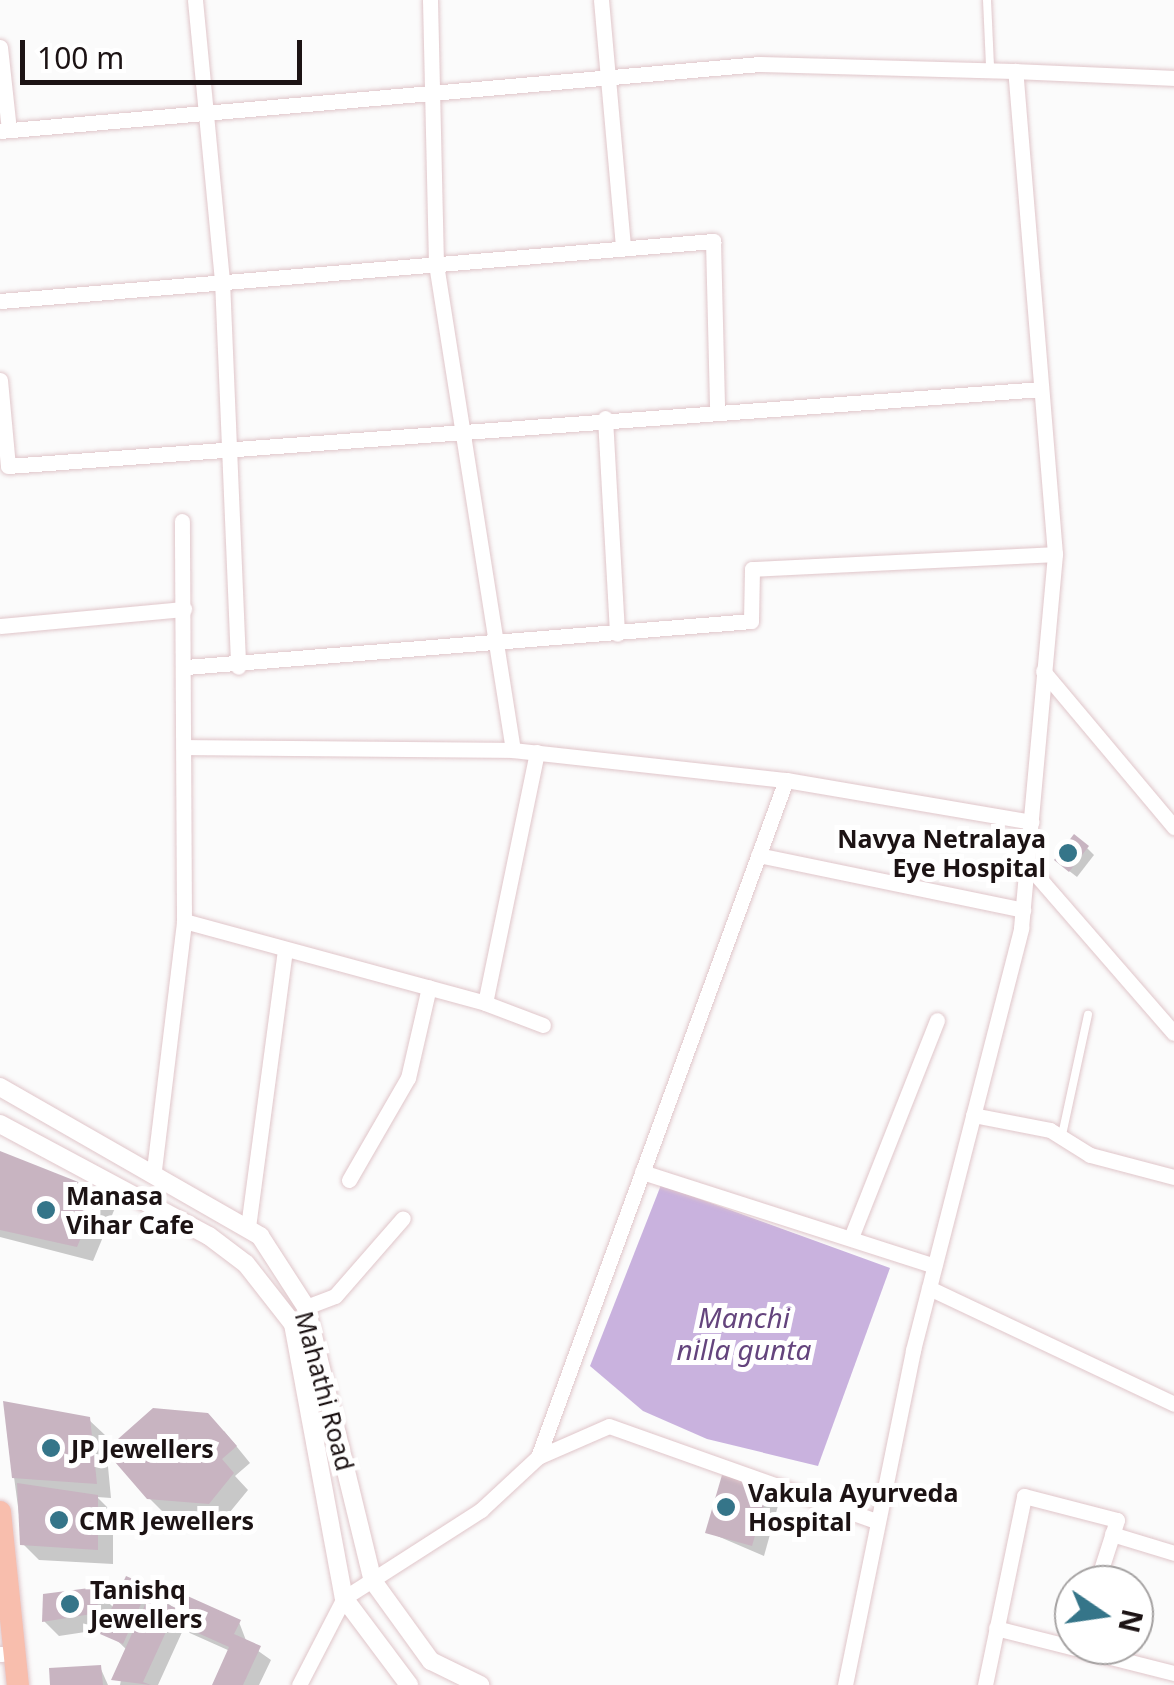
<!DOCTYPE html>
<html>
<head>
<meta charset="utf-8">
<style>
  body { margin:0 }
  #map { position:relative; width:1174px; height:1685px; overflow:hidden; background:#fbfbfb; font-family:"Noto Sans",sans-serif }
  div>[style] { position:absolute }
  .water>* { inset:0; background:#c9b2de }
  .shadow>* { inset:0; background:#0003 }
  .building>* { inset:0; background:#c8b4c1 }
  .roads { filter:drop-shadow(0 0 2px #e0c6ca) drop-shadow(0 0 2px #e0c6ca) }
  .service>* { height:8px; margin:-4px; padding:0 4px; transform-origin:4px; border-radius:4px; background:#fff }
  .minor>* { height:15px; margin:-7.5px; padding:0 7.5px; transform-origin:7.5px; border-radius:7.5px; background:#fff }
  .tertiary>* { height:18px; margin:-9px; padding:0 9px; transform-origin:9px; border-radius:9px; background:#fff }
  .primary>* { height:22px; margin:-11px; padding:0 11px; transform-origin:11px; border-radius:11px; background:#f8bead }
  .dots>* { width:28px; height:28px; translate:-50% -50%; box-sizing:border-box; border:5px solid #fff; border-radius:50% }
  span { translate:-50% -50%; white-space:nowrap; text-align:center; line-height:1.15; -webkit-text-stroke:10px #fff; paint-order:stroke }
  .poi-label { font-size:25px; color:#1c1314; font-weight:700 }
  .right { translate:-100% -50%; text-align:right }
  .left { translate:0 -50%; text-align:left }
  .street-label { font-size:25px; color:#1c1314 }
  .water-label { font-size:28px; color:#64447d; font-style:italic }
  .north { position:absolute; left:1054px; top:1565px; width:100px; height:100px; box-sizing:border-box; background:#fff; border:2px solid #a4a1a1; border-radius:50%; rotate:103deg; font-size:28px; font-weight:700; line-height:40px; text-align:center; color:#1c1314 }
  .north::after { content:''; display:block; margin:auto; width:35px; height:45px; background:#357589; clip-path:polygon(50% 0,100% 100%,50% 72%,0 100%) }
  .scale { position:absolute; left:20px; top:40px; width:282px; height:45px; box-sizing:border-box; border:5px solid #1c1314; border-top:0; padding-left:12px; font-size:30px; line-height:35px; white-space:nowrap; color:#1c1314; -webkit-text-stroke:8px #fff; paint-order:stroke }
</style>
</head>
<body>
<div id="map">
  <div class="water">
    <div style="clip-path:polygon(661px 1185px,890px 1268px,818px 1466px,707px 1439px,643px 1411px,590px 1366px)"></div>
  </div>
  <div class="shadow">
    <div style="clip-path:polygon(1087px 848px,1094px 855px,1077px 877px,1064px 867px)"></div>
    <div style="clip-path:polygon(0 1154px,99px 1193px,115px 1208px,93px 1261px,0 1237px)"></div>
    <div style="clip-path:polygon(89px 1420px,105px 1435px,111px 1498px,97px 1497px,113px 1513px,113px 1564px,39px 1560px,23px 1544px,14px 1477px)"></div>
    <div style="clip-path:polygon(224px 1431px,250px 1463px,235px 1476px,248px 1490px,225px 1518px,165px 1514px,149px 1498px)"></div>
    <div style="clip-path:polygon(768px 1490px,779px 1502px,764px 1556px,708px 1532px)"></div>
    <div style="clip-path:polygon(148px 1588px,178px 1611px,239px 1622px,247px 1643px,271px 1660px,259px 1685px,214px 1685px,230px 1651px,183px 1630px,158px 1685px,120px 1685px,127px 1650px,105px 1629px,59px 1636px,44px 1621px,96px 1590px,114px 1608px)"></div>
    <div style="clip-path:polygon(100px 1667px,108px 1685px,53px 1685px)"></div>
  </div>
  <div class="building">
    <div style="clip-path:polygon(1074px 834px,1089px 846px,1069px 872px,1054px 860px)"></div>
    <div style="clip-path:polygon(0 1151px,101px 1191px,77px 1247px,0 1230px)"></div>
    <div style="clip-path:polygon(3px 1401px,90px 1417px,97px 1484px,12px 1478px)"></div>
    <div style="clip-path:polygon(153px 1408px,208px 1413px,237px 1446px,222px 1459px,234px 1473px,209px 1504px,147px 1499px,115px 1462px,129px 1451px,118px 1439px)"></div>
    <div style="clip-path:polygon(722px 1475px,769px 1488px,752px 1546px,705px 1533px)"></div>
    <div style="clip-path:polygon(17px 1483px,98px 1495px,98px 1550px,20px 1545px)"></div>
    <div style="clip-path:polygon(126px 1576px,149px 1586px,123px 1644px,100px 1634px)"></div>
    <div style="clip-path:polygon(97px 1587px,98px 1613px,42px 1622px,43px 1594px)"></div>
    <div style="clip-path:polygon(183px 1594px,241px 1620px,234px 1634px,261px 1646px,243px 1685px,212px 1685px,229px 1647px,171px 1621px,143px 1682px,151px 1685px,111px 1680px,149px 1596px,176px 1608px)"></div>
    <div style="clip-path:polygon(101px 1665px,103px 1685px,50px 1685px,49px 1668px)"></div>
  </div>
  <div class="roads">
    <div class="service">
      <div style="left:987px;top:0;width:65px;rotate:87.4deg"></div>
      <div style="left:1062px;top:1135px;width:123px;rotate:-77.8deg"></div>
    </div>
    <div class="minor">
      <div style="left:195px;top:0;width:281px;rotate:84.5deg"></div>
      <div style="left:222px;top:280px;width:387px;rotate:87.6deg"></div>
      <div style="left:430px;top:0;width:264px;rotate:88.7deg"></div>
      <div style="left:436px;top:264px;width:492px;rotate:81deg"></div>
      <div style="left:601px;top:0;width:248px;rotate:84.9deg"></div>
      <div style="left:0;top:47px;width:83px;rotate:83.8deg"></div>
      <div style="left:0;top:131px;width:762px;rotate:-5.04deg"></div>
      <div style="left:759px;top:64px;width:256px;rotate:1.6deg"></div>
      <div style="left:0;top:301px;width:716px;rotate:-4.81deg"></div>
      <div style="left:713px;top:241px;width:168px;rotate:88.6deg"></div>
      <div style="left:0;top:380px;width:86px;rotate:84.7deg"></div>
      <div style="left:8px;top:466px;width:1036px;rotate:-4.26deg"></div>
      <div style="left:605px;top:418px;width:216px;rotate:86.8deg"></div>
      <div style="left:0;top:626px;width:185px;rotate:-5.3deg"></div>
      <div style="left:186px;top:667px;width:567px;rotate:-4.65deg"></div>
      <div style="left:751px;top:621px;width:52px;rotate:-88.9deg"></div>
      <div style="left:752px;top:569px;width:303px;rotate:-2.8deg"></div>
      <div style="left:1043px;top:671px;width:204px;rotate:50deg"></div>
      <div style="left:185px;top:747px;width:328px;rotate:0.5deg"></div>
      <div style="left:513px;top:750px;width:275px;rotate:6.3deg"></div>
      <div style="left:786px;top:780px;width:249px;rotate:9.7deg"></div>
      <div style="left:537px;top:752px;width:256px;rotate:101.7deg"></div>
      <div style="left:485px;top:1003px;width:62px;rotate:20.8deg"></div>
      <div style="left:758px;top:855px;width:271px;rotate:11.7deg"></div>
      <div style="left:1026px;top:863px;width:225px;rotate:49deg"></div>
      <div style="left:184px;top:921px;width:312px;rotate:15.2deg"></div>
      <div style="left:973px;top:1115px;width:78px;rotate:11deg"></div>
      <div style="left:1050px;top:1130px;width:47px;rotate:32deg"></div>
      <div style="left:1090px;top:1155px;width:87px;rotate:14.7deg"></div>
      <div style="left:154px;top:1170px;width:251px;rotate:-83.1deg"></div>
      <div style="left:184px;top:921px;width:400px;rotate:-90.3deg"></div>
      <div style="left:642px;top:1172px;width:307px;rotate:17.8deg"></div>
      <div style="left:349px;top:1180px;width:118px;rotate:-60deg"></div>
      <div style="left:408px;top:1078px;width:93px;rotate:-77deg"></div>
      <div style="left:248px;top:1227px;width:280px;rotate:-82.4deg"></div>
      <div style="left:852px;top:1235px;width:231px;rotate:-68.4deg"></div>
      <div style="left:929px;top:1288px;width:271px;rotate:25.3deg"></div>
      <div style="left:306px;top:1307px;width:31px;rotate:-21deg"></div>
      <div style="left:335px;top:1296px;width:103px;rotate:-48.9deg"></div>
      <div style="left:538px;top:1457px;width:77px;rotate:-23.6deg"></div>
      <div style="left:609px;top:1426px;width:283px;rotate:19.6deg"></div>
      <div style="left:1112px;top:1534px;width:65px;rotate:17deg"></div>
      <div style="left:996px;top:1628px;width:184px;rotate:14.2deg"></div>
      <div style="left:0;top:1654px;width:2px"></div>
      <div style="left:299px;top:1685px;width:98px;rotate:-62.7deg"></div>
      <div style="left:344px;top:1598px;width:163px;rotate:-32.7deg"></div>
      <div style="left:481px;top:1510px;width:78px;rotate:-42.9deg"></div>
      <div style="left:538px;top:1457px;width:721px;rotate:-69.88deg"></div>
      <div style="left:845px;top:1685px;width:342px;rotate:-78.5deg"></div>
      <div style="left:913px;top:1350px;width:436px;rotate:-75.6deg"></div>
      <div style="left:1021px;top:928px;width:376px;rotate:-84.8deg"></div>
      <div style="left:1055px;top:554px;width:485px;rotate:-94.7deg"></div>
      <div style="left:1015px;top:71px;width:159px;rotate:2.5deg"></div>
      <div style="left:985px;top:1685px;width:193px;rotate:-78.3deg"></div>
      <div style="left:1024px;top:1496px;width:96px;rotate:14.5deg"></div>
      <div style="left:1117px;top:1520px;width:68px;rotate:107.9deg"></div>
    </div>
    <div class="tertiary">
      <div style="left:0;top:1087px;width:300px;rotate:29.8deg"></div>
      <div style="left:260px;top:1236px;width:85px;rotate:57.1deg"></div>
      <div style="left:306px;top:1307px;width:282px;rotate:76.3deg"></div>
      <div style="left:373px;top:1581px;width:99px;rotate:54.1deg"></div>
      <div style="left:431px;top:1661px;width:55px;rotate:26.1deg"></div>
      <div style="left:0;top:1124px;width:237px;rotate:28.2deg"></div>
      <div style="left:209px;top:1236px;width:46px;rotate:37.1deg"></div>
      <div style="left:246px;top:1264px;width:76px;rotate:51.9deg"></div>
      <div style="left:293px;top:1324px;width:279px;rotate:79.5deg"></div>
      <div style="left:344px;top:1598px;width:109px;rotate:53.2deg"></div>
    </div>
    <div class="primary">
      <div style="left:0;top:1512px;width:174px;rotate:84.1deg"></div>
    </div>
  </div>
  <div class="dots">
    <div style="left:1068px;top:853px;background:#357589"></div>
    <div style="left:46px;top:1210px;background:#357589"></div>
    <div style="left:51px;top:1448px;background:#357589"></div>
    <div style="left:726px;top:1507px;background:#357589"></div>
    <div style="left:59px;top:1520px;background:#357589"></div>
    <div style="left:70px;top:1604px;background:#357589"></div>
  </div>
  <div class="poi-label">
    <span class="right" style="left:1046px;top:853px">Navya Netralaya<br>Eye Hospital</span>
    <span class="left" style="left:66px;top:1210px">Manasa<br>Vihar Cafe</span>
    <span class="left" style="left:71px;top:1448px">JP Jewellers</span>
    <span class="left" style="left:748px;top:1507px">Vakula Ayurveda<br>Hospital</span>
    <span class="left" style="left:79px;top:1520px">CMR Jewellers</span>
    <span class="left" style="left:90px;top:1604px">Tanishq<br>Jewellers</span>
  </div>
  <div class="street-label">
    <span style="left:325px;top:1391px;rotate:75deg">Mahathi Road</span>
  </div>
  <div class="water-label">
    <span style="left:744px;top:1333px">Manchi<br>nilla gunta</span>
  </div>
  <div class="north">N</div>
  <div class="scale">100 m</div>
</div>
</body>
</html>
